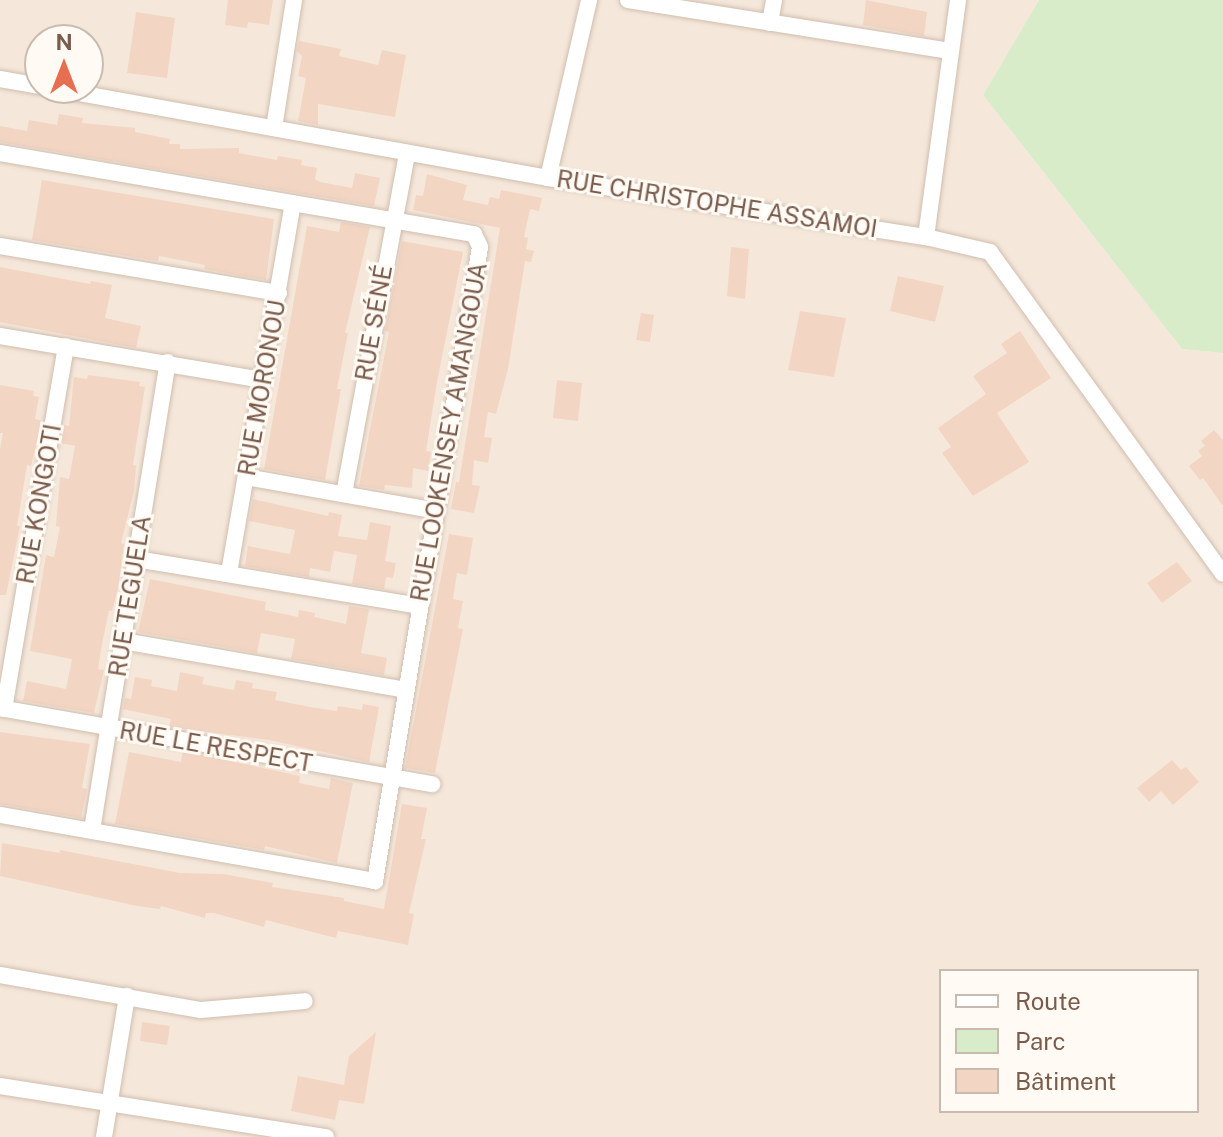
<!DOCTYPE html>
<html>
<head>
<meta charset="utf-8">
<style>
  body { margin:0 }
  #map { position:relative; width:1223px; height:1137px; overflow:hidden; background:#fdf6ec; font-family:"Public Sans",sans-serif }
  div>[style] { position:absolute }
  .residential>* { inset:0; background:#f5e8da }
  .green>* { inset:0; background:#d8ecc9 }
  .building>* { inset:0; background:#f3d5c3 }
  .roads { filter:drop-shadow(0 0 2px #d1beb0) drop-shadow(0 0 2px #d1beb0) }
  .street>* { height:16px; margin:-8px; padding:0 8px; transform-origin:8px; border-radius:8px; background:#fff }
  span { translate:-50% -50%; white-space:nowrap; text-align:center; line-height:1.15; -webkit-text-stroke:6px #fffaf3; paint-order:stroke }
  .street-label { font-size:24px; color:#7a5c4d }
  .legend { position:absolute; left:939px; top:969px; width:260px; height:144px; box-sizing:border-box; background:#fffaf3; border:2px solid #cabbb1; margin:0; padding:10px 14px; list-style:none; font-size:24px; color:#7a5c4d }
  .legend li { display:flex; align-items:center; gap:16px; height:40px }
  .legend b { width:40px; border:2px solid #cabbb1 }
  .north { position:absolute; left:24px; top:24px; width:80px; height:80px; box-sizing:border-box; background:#fffaf3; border:2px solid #cabbb1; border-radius:50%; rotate:0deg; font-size:22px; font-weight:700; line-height:32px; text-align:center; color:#7a5c4d }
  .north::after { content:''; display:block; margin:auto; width:28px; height:36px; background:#e76f51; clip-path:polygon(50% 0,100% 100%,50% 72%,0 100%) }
</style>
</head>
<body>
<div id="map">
  <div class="residential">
    <div style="clip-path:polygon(evenodd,0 0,1039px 0,983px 95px,1182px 349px,1223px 353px,1223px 1137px,0 1137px,0 0,40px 40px,88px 40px,88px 88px,40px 88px,40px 40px,0 0,941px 971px,1197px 971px,1197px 1111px,941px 1111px,941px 971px)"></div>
  </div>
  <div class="green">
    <div style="clip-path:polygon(1039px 0,1223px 0,1223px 353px,1182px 349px,983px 95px)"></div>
  </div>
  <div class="building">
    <div style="clip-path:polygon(228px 0,273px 0,269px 25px,248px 22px,247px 28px,225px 25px)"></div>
    <div style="clip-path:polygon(866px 0,927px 12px,924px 36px,863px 25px)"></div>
    <div style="clip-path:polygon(136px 12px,175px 18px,167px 78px,127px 73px)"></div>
    <div style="clip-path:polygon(299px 41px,341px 49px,339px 56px,378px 65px,382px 50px,406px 55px,395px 117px,318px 104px,318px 125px,298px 121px,306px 78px,298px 76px,302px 56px,297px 51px)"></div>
    <div style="clip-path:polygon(59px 114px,83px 118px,82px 123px,135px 128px,135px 132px,170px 139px,169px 144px,180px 144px,180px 149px,239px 148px,239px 153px,277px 160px,278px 156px,302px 160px,301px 165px,317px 168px,315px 179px,320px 182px,352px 188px,355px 173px,380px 178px,374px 206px,0 142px,0 126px,27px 131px,29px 120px,57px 125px)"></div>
    <div style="clip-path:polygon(427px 174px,467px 185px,463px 200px,488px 205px,490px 197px,499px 199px,501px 190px,542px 198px,539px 211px,530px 209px,524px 237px,528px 238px,526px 249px,534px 251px,531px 262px,525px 261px,508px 369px,496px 414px,488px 412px,484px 437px,492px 438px,488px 463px,474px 460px,472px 485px,480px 486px,474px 513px,451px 509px,456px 482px,459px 482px,500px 228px,413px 210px,416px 195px,423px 196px)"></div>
    <div style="clip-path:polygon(42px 180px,274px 219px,266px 280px,204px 269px,205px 265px,159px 256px,158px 261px,32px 240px)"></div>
    <div style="clip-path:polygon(341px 222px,370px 227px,345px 333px,348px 333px,337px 389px,341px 389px,325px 480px,264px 469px,307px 226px,339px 232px)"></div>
    <div style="clip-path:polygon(402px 241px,463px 252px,437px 382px,426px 451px,431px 452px,428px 471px,413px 468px,412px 488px,385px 485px,384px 490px,359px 486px,389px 332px,385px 331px)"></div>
    <div style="clip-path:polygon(731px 247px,749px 249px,745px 299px,727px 296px)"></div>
    <div style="clip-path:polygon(0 267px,90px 284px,91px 281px,112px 285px,105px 318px,141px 326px,136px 348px,0 322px)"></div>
    <div style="clip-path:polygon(898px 276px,944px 286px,935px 322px,890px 311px)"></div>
    <div style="clip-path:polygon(800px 311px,846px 318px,834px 377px,788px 370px)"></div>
    <div style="clip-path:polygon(641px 313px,654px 315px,650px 342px,636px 340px)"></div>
    <div style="clip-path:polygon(1020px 331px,1051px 378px,997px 413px,1029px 462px,973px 496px,942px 453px,951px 447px,938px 428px,986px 394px,973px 376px,1007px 353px,1001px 344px)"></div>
    <div style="clip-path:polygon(88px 375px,140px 382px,139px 386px,145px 387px,133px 465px,136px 466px,134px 491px,121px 543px,124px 544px,118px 588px,112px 611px,109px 610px,102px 644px,98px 669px,104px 670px,94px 713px,23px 701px,27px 681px,66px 689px,72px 659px,30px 651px,46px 555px,54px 557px,60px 527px,56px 526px,60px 477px,69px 479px,75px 446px,61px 443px,64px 425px,69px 426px,74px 377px,87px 379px)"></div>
    <div style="clip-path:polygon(557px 380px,582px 383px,578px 421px,553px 418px)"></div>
    <div style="clip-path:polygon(0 385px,34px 391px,33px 396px,39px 397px,35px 419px,42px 421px,31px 466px,27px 465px,17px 526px,20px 526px,6px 595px,0 595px,0 449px,3px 433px,0 433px)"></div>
    <div style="clip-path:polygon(1214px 430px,1223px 440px,1223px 506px,1203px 478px,1200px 480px,1189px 466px,1202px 456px,1198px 451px,1205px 446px,1201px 441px)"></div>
    <div style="clip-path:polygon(253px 499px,328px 516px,329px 512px,342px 515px,338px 536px,367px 540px,370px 522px,391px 526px,385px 561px,396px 563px,393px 578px,386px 577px,384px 589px,352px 584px,357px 555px,334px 551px,330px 572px,310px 568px,309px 577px,245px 566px,248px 546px,290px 554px,295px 530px,249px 521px)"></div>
    <div style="clip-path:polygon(449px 534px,473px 538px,467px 575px,457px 573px,453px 599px,463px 601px,458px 628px,463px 629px,435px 773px,405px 768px)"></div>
    <div style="clip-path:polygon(1177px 562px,1192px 581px,1162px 603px,1147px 583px)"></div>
    <div style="clip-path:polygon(150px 579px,266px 602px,265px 610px,298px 617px,299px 610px,315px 613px,314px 617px,346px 624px,349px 606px,369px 609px,361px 653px,387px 658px,384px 675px,291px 659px,295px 639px,261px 633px,257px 653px,138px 632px)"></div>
    <div style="clip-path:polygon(180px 672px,204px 677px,202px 684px,234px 690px,236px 680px,253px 683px,252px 688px,277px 692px,275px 700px,310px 707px,337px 711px,338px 706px,362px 710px,363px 704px,379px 707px,369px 762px,269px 740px,169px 727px,171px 719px,123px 709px,125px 698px,131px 699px,135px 677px,152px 680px,151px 686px,177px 691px)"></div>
    <div style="clip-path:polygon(0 732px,90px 744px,82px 788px,87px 789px,81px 818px,0 804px)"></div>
    <div style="clip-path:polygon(183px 751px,300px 776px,299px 783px,329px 789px,331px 778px,353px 783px,337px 863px,265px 846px,264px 850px,115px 824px,129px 752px,181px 762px)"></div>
    <div style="clip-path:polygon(1172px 760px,1181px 770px,1186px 767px,1199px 782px,1173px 805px,1161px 791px,1149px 802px,1137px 788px)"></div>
    <div style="clip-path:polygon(402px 804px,427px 808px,421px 839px,426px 839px,409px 913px,414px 914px,408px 945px,338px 931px,336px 938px,266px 920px,264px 927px,214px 913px,206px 913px,205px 918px,161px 906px,160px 909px,137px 906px,0 876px,2px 843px,60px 853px,60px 850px,180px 873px,223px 874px,273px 883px,272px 887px,344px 898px,344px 901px,384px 909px)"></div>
    <div style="clip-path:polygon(142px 1022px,170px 1026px,167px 1045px,140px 1041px)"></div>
    <div style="clip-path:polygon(376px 1032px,364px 1104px,339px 1100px,335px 1120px,291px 1111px,298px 1076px,344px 1085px,349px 1056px)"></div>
  </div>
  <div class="roads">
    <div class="street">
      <div style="left:628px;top:0;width:326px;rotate:9deg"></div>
      <div style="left:770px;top:23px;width:23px;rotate:-80deg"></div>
      <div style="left:0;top:79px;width:41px;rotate:9.9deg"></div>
      <div style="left:51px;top:88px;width:505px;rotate:10.26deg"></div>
      <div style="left:548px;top:178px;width:383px;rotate:8.9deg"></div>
      <div style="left:926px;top:237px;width:66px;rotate:13.2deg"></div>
      <div style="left:990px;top:252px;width:397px;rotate:54.1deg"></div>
      <div style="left:274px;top:128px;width:130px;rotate:-81.1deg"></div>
      <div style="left:0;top:153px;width:481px;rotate:9.7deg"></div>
      <div style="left:474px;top:234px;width:14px;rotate:65deg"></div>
      <div style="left:480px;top:247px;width:643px;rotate:99.4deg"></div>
      <div style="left:375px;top:881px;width:381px;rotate:-170deg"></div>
      <div style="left:548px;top:178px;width:183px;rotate:-77deg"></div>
      <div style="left:926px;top:237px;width:239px;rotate:-82.3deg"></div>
      <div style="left:0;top:246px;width:283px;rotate:9.6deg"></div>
      <div style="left:0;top:336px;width:267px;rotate:9.5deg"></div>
      <div style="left:246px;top:477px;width:193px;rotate:10.1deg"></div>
      <div style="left:344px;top:494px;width:347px;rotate:-79.5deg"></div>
      <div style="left:136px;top:559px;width:287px;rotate:9.4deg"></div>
      <div style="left:229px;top:573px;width:375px;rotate:-80.2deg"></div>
      <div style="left:123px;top:641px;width:287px;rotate:9.8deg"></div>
      <div style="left:0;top:708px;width:439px;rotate:10deg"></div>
      <div style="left:4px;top:709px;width:368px;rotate:-80.3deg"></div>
      <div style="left:92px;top:830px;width:474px;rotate:-80.8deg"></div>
      <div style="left:0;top:975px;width:204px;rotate:9.9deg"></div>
      <div style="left:201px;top:1010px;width:104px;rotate:-4.9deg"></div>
      <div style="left:0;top:1086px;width:330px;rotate:8.9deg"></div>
      <div style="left:104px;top:1137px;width:143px;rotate:-80.7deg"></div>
    </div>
  </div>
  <div class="street-label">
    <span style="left:717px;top:204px;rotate:9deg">RUE CHRISTOPHE ASSAMOI</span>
    <span style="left:374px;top:323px;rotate:-80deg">RUE SÉNÉ</span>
    <span style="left:262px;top:388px;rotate:-80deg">RUE MORONOU</span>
    <span style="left:449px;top:432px;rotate:-80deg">RUE LOOKENSEY AMANGOUA</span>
    <span style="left:39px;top:504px;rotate:-80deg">RUE KONGOTI</span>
    <span style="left:130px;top:596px;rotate:-81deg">RUE TEGUELA</span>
    <span style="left:216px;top:747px;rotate:10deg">RUE LE RESPECT</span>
  </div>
  <ul class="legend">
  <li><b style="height:10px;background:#fff"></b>Route</li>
  <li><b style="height:22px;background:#d8ecc9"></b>Parc</li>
  <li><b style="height:22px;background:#f3d5c3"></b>Bâtiment</li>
  </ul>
  <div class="north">N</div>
</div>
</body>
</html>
